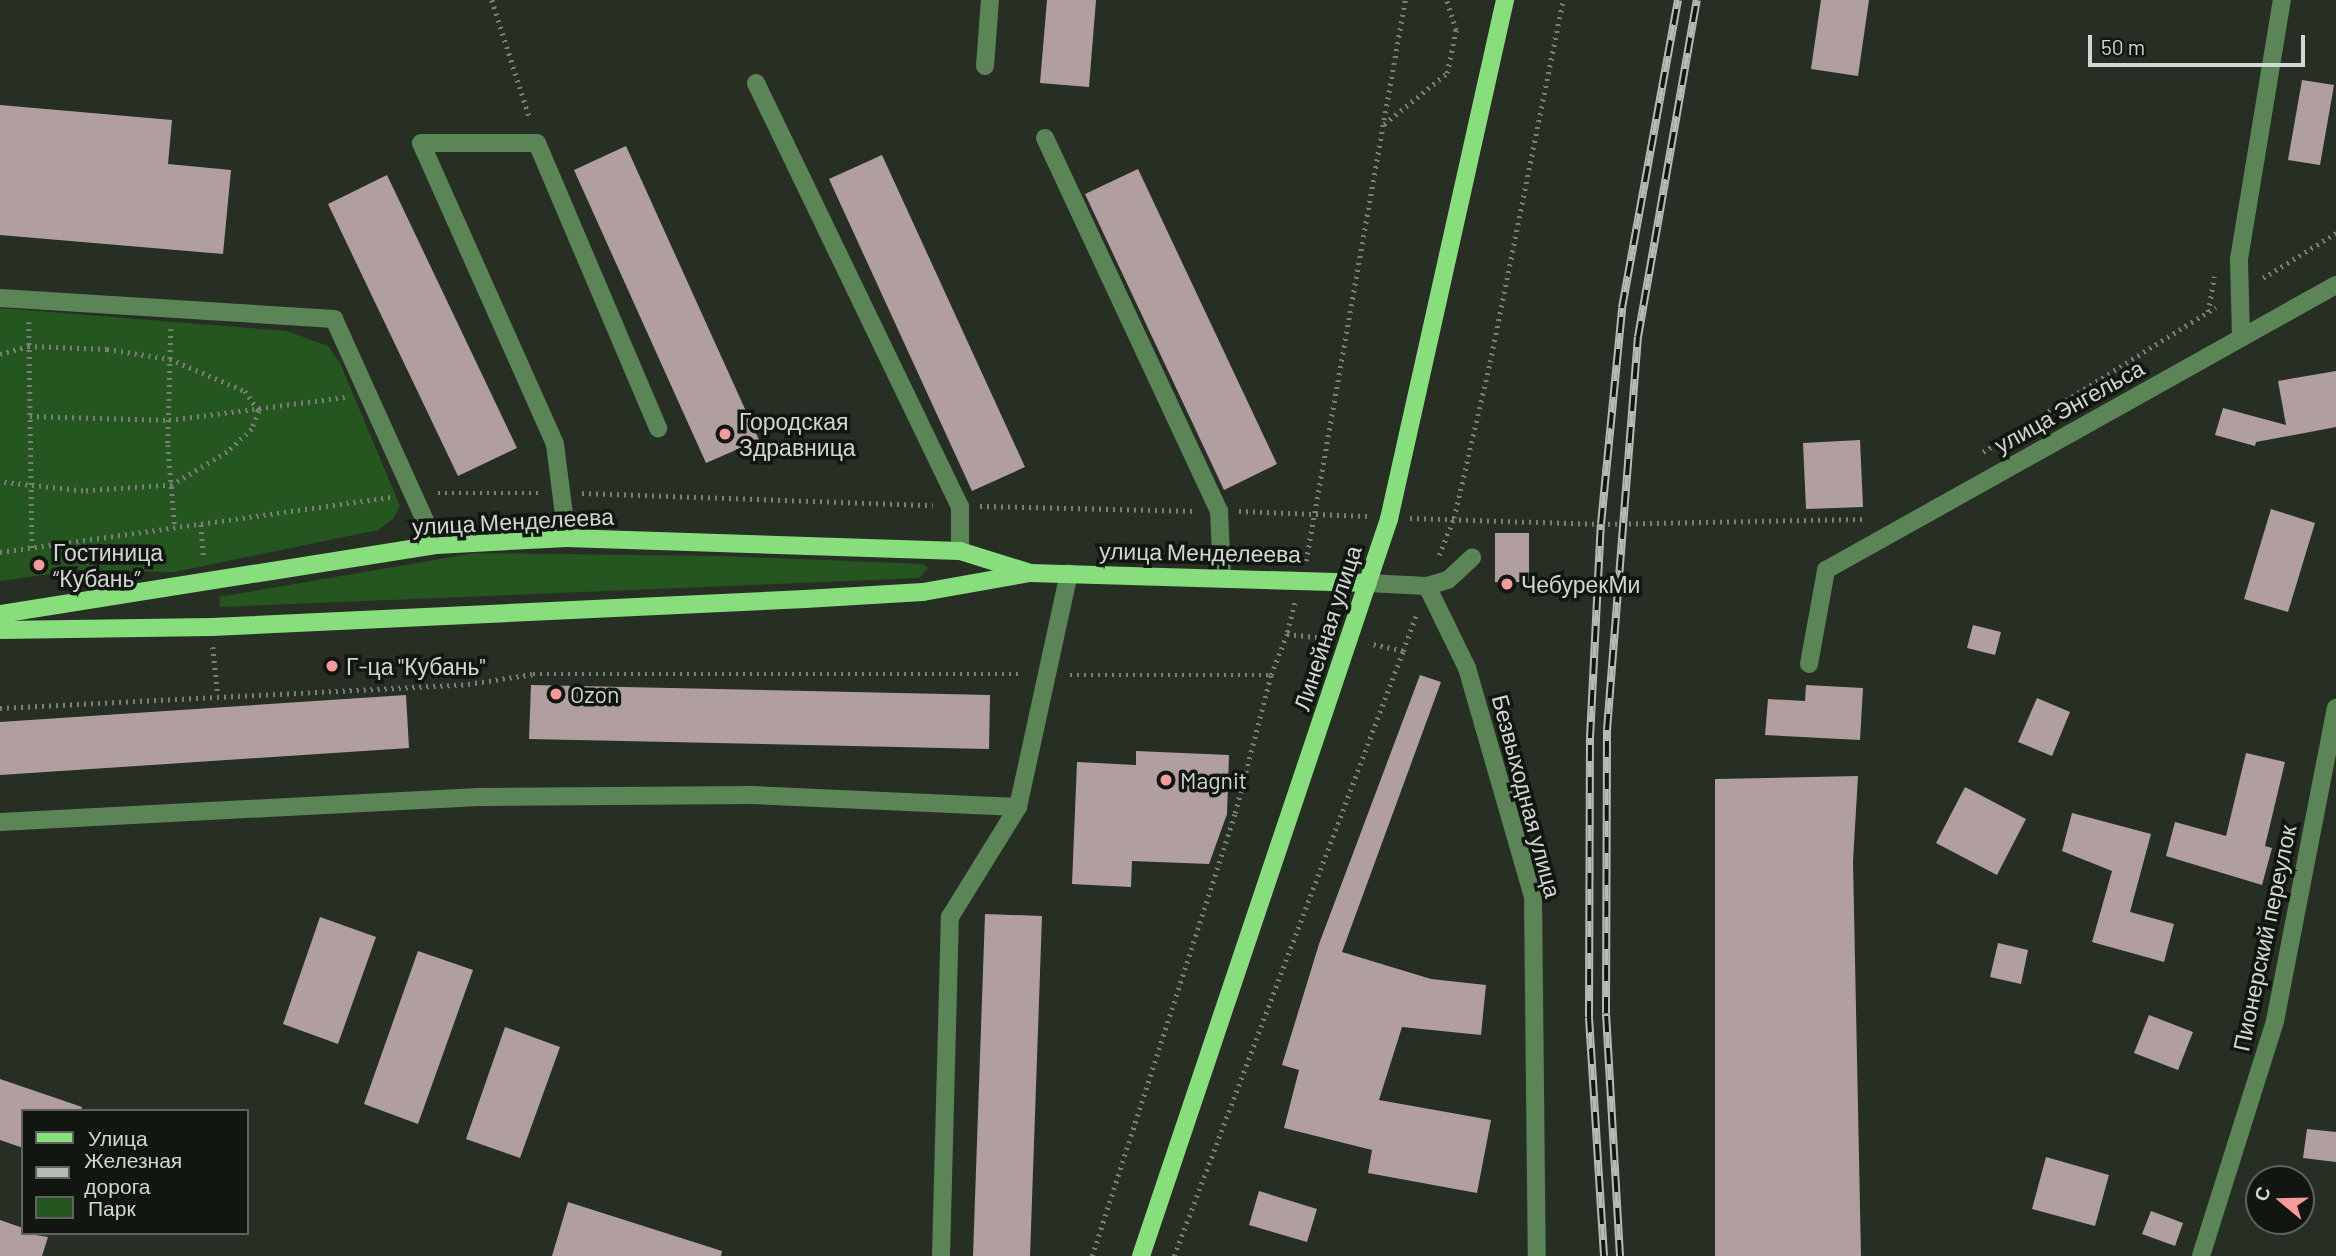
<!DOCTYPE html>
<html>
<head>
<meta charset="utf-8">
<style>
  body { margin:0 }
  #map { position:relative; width:2336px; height:1256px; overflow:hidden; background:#272f25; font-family:Barlow,sans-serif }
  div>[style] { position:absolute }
  .green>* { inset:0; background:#265620 }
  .building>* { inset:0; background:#b19f9f }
  .path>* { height:4.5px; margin-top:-2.25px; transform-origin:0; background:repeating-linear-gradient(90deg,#798078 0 2px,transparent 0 7px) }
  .minor>* { height:18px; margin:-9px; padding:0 9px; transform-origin:9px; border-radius:9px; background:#5c8557 }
  .major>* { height:18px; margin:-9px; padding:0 9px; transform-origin:9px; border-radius:9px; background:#88de7d }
  .rail>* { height:8px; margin-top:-4px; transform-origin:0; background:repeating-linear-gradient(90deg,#121611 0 16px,#b6bcb5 0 32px); box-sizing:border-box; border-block:2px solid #b6bcb5 }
  .dots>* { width:19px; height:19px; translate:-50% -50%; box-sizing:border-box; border:4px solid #121611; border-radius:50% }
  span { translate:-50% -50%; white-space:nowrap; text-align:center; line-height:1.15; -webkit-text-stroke:7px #121611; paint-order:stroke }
  .street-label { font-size:23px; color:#d1d7d1 }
  .poi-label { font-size:23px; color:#d1d7d1 }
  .left { translate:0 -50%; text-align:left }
  .legend { position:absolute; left:21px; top:1109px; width:228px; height:126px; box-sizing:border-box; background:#121611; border:2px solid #5e635e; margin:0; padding:9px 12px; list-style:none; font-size:21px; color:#d1d7d1 }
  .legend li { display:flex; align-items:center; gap:14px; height:35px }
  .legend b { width:35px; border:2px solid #5e635e }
  .north { position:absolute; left:2245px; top:1165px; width:70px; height:70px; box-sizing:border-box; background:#121611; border:2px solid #5e635e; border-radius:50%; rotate:289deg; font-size:19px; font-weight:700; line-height:28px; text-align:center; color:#d1d7d1 }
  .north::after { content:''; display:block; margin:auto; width:24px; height:32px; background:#f59b9d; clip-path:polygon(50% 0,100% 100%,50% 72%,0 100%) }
  .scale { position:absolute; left:2088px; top:35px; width:217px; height:32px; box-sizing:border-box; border:4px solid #d1d7d1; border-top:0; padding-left:9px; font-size:21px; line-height:24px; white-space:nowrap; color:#d1d7d1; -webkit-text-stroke:5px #121611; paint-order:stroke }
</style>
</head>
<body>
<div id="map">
  <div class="green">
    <div style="clip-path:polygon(0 308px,286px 331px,328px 346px,340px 363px,400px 506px,393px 519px,378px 530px,174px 572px,79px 570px,0 581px)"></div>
    <div style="clip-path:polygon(475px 553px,721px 556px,923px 564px,928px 568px,919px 578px,220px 607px,219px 597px)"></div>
  </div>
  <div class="building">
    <div style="clip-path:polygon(1047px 0,1096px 0,1089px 87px,1040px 83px)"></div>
    <div style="clip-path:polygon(1821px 0,1869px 0,1858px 76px,1811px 69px)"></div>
    <div style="clip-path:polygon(2302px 80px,2334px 85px,2320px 165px,2288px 160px)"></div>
    <div style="clip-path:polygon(0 105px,172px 120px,168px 164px,231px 170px,223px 254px,0 235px)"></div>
    <div style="clip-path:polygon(626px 146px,759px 440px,706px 463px,574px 170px)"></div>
    <div style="clip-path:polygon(882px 155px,1025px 467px,972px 491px,829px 179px)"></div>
    <div style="clip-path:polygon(1138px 169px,1277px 464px,1224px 490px,1085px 194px)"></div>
    <div style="clip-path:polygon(387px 175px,517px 448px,458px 476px,328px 204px)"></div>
    <div style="clip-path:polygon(2336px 371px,2336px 427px,2256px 442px,2255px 446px,2215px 435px,2223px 408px,2286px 425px,2278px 381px)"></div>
    <div style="clip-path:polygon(1860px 440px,1863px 507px,1806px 509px,1803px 443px)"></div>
    <div style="clip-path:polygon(2271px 509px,2315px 523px,2288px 612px,2244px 599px)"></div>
    <div style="clip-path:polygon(1495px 533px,1529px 533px,1529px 582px,1495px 582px)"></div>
    <div style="clip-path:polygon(1973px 625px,2001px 632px,1995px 655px,1967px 648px)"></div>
    <div style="clip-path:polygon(1420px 675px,1441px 682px,1342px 952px,1431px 979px,1486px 985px,1481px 1035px,1402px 1027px,1379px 1100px,1491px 1120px,1477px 1193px,1368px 1173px,1372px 1150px,1284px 1128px,1299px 1070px,1282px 1065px,1319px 944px)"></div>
    <div style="clip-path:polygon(531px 685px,990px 695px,989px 749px,529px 739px)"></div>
    <div style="clip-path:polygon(1806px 685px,1863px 688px,1860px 740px,1765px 735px,1768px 699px,1805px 701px)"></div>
    <div style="clip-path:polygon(406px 695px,409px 748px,0 775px,0 722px)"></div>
    <div style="clip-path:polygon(2037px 698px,2070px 712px,2052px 756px,2018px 742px)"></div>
    <div style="clip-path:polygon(1136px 751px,1229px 755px,1227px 814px,1209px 864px,1132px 861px,1131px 887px,1072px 884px,1077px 762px,1136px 765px)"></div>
    <div style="clip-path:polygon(2246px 753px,2285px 762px,2265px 846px,2272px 848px,2262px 885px,2166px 856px,2175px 822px,2226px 836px)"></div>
    <div style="clip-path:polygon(1858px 776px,1853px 861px,1861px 1256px,1715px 1256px,1715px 779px)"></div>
    <div style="clip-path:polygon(1965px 787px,2026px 819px,1997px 875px,1936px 843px)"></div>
    <div style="clip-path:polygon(2072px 813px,2151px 834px,2130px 912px,2174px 924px,2164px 962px,2092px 942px,2112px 871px,2062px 851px)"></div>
    <div style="clip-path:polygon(985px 914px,1042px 916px,1030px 1256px,973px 1256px)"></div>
    <div style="clip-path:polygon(320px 917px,376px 937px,338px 1044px,283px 1024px)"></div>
    <div style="clip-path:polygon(1998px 943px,2028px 950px,2021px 984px,1990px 977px)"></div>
    <div style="clip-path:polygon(418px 951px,473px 970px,418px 1124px,364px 1104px)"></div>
    <div style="clip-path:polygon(2149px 1015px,2193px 1032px,2178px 1070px,2134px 1053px)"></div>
    <div style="clip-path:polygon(505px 1027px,560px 1047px,520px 1158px,466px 1139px)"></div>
    <div style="clip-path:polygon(0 1079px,82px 1107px,81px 1111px,23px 1111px,23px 1148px,0 1140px)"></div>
    <div style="clip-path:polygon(2307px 1129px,2336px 1132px,2336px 1162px,2303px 1158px)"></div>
    <div style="clip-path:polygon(2046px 1157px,2109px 1175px,2095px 1226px,2032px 1209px)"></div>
    <div style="clip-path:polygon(1259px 1191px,1317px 1209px,1307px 1242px,1249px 1225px)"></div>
    <div style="clip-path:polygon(568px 1202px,722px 1251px,721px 1256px,552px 1256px)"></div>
    <div style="clip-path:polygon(2151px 1211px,2183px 1223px,2175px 1246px,2142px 1234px)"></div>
    <div style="clip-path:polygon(0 1220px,23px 1228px,23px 1233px,48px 1237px,42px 1256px,0 1256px)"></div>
  </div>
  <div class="path">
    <div style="left:492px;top:0;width:125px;rotate:72.3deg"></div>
    <div style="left:1384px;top:124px;width:81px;rotate:-39deg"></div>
    <div style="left:1447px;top:73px;width:44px;rotate:-78.2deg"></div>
    <div style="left:1456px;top:30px;width:32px;rotate:-108deg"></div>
    <div style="left:2263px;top:278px;width:86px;rotate:-31.7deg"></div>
    <div style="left:2208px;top:312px;width:36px;rotate:-80deg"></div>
    <div style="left:29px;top:322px;width:226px;rotate:89.2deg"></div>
    <div style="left:171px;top:329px;width:116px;rotate:91.5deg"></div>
    <div style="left:168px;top:445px;width:83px;rotate:85.2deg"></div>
    <div style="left:0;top:354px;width:29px;rotate:-16deg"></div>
    <div style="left:28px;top:346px;width:79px;rotate:2.2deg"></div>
    <div style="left:107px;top:349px;width:64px;rotate:9deg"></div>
    <div style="left:170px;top:359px;width:82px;rotate:23.1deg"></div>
    <div style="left:245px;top:391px;width:24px;rotate:55deg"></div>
    <div style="left:259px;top:411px;width:19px;rotate:111deg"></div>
    <div style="left:252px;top:429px;width:34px;rotate:137deg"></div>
    <div style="left:227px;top:452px;width:64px;rotate:149deg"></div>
    <div style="left:172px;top:485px;width:89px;rotate:176.1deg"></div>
    <div style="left:83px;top:491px;width:83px;rotate:-173.8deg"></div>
    <div style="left:30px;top:416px;width:139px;rotate:1.6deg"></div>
    <div style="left:169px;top:420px;width:178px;rotate:-7.4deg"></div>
    <div style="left:1983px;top:452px;width:274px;rotate:-31.9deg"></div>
    <div style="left:438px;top:493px;width:100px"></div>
    <div style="left:582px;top:493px;width:351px;rotate:2deg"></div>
    <div style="left:980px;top:506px;width:216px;rotate:1.3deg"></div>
    <div style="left:1239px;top:511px;width:128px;rotate:2.2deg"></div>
    <div style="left:1410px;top:518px;width:191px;rotate:1.8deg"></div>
    <div style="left:1601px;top:524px;width:266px;rotate:-1.1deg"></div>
    <div style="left:201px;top:525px;width:33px;rotate:85deg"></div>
    <div style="left:0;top:552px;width:395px;rotate:-8deg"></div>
    <div style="left:1439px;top:555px;width:40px;rotate:-68deg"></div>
    <div style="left:1454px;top:518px;width:160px;rotate:-77deg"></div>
    <div style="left:1490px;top:362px;width:369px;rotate:-78.6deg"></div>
    <div style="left:1306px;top:561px;width:570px;rotate:-79.99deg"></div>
    <div style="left:1295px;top:603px;width:32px;rotate:104deg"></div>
    <div style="left:1287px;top:634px;width:39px;rotate:6deg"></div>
    <div style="left:213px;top:647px;width:49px;rotate:84.2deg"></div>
    <div style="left:1403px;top:651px;width:37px;rotate:-70deg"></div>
    <div style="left:1070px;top:675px;width:201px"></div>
    <div style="left:1271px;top:675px;width:44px;rotate:-68.7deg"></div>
    <div style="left:0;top:708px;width:469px;rotate:-2.9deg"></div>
    <div style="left:468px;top:684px;width:66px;rotate:-8.7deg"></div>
    <div style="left:533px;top:674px;width:490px"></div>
    <div style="left:1092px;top:1256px;width:466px;rotate:-72.1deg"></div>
    <div style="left:1235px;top:813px;width:143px;rotate:-75.4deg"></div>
    <div style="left:1174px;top:1256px;width:647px;rotate:-69.27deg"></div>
    <div style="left:1403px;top:651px;width:35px;rotate:-168deg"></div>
  </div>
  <div class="minor">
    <div style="left:985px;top:66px;width:66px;rotate:-85.7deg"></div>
    <div style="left:756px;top:83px;width:470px;rotate:64.3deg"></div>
    <div style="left:960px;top:506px;width:45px;rotate:90deg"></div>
    <div style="left:1045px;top:138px;width:412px;rotate:65deg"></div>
    <div style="left:1219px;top:511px;width:65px;rotate:87.4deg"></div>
    <div style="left:0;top:298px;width:335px;rotate:3.6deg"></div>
    <div style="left:334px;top:319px;width:248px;rotate:65.7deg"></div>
    <div style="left:2241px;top:337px;width:78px;rotate:-91.5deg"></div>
    <div style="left:2239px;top:259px;width:263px;rotate:-80.6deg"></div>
    <div style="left:567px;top:538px;width:95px;rotate:-97.3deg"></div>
    <div style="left:555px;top:444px;width:329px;rotate:-114deg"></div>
    <div style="left:421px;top:143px;width:116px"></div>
    <div style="left:537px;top:143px;width:310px;rotate:67deg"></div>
    <div style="left:1368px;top:583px;width:59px;rotate:2.9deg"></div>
    <div style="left:1427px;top:586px;width:91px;rotate:64deg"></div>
    <div style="left:1467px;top:668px;width:238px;rotate:73.9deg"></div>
    <div style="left:1533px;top:897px;width:359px;rotate:89.4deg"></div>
    <div style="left:1427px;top:586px;width:22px;rotate:-16deg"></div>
    <div style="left:1448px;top:580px;width:33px;rotate:-43deg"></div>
    <div style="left:1809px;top:664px;width:96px;rotate:-79.7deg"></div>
    <div style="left:1826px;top:570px;width:584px;rotate:-29.2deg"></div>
    <div style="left:0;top:822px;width:484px;rotate:-3deg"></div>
    <div style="left:483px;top:797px;width:269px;rotate:-0.4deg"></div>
    <div style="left:752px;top:795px;width:266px;rotate:2.6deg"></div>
    <div style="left:941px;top:1256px;width:339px;rotate:-88.5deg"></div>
    <div style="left:950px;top:917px;width:129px;rotate:-58.3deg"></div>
    <div style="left:1018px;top:807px;width:239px;rotate:-77.7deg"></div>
    <div style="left:2201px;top:1256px;width:246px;rotate:-72.5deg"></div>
    <div style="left:2275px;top:1021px;width:319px;rotate:-79deg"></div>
  </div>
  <div class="major">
    <div style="left:0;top:614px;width:441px;rotate:-9deg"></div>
    <div style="left:436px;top:545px;width:131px;rotate:-3.1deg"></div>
    <div style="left:567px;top:538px;width:393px;rotate:1.9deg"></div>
    <div style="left:960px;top:551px;width:70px;rotate:17.4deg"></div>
    <div style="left:0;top:630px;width:212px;rotate:-0.8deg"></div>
    <div style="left:212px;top:627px;width:594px;rotate:-2.7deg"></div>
    <div style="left:805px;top:599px;width:118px;rotate:-3.4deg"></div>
    <div style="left:923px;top:592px;width:109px;rotate:-10.1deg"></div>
    <div style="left:1030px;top:573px;width:338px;rotate:1.7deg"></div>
    <div style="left:1141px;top:1256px;width:778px;rotate:-71.4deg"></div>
    <div style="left:1389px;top:519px;width:532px;rotate:-77.4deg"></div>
  </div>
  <div class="rail">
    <div style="left:1604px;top:1256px;width:239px;rotate:-93.6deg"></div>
    <div style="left:1589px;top:1017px;width:279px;rotate:-89.8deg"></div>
    <div style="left:1590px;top:738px;width:214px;rotate:-87.1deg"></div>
    <div style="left:1601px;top:524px;width:217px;rotate:-84.4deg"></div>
    <div style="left:1622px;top:308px;width:313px;rotate:-79.7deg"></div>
    <div style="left:1620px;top:1256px;width:243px;rotate:-93.3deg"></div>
    <div style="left:1606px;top:1013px;width:283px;rotate:-89.8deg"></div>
    <div style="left:1607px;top:730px;width:394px;rotate:-85.5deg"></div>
    <div style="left:1638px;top:337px;width:342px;rotate:-80.1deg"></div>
  </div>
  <div class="dots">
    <div style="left:725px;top:434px;background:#f59b9d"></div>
    <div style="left:39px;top:565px;background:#f59b9d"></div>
    <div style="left:1507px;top:584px;background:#f59b9d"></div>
    <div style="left:332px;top:666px;background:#f59b9d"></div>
    <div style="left:556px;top:694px;background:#f59b9d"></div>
    <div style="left:1166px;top:780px;background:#f59b9d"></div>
  </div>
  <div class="street-label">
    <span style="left:2069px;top:406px;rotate:-29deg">улица Энгельса</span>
    <span style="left:513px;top:521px;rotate:-3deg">улица Менделеева</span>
    <span style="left:1200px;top:552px;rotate:1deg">улица Менделеева</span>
    <span style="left:1327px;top:628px;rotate:-72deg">Линейная улица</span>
    <span style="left:1527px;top:796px;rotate:75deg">Безвыходная улица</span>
    <span style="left:2264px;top:938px;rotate:-78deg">Пионерский переулок</span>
  </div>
  <div class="poi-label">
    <span class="left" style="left:739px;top:434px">Городская<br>Здравница</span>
    <span class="left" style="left:53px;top:565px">Гостиница<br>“Кубань”</span>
    <span class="left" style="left:1521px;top:584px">ЧебурекМи</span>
    <span class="left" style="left:346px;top:666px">Г-ца "Кубань"</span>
    <span class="left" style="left:570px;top:694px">Ozon</span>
    <span class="left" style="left:1180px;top:780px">Magnit</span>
  </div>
  <ul class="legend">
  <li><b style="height:9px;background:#88de7d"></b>Улица</li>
  <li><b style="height:9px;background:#b6bcb5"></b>Железная дорога</li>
  <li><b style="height:19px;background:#265620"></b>Парк</li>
  </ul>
  <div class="north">С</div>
  <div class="scale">50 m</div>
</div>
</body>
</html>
